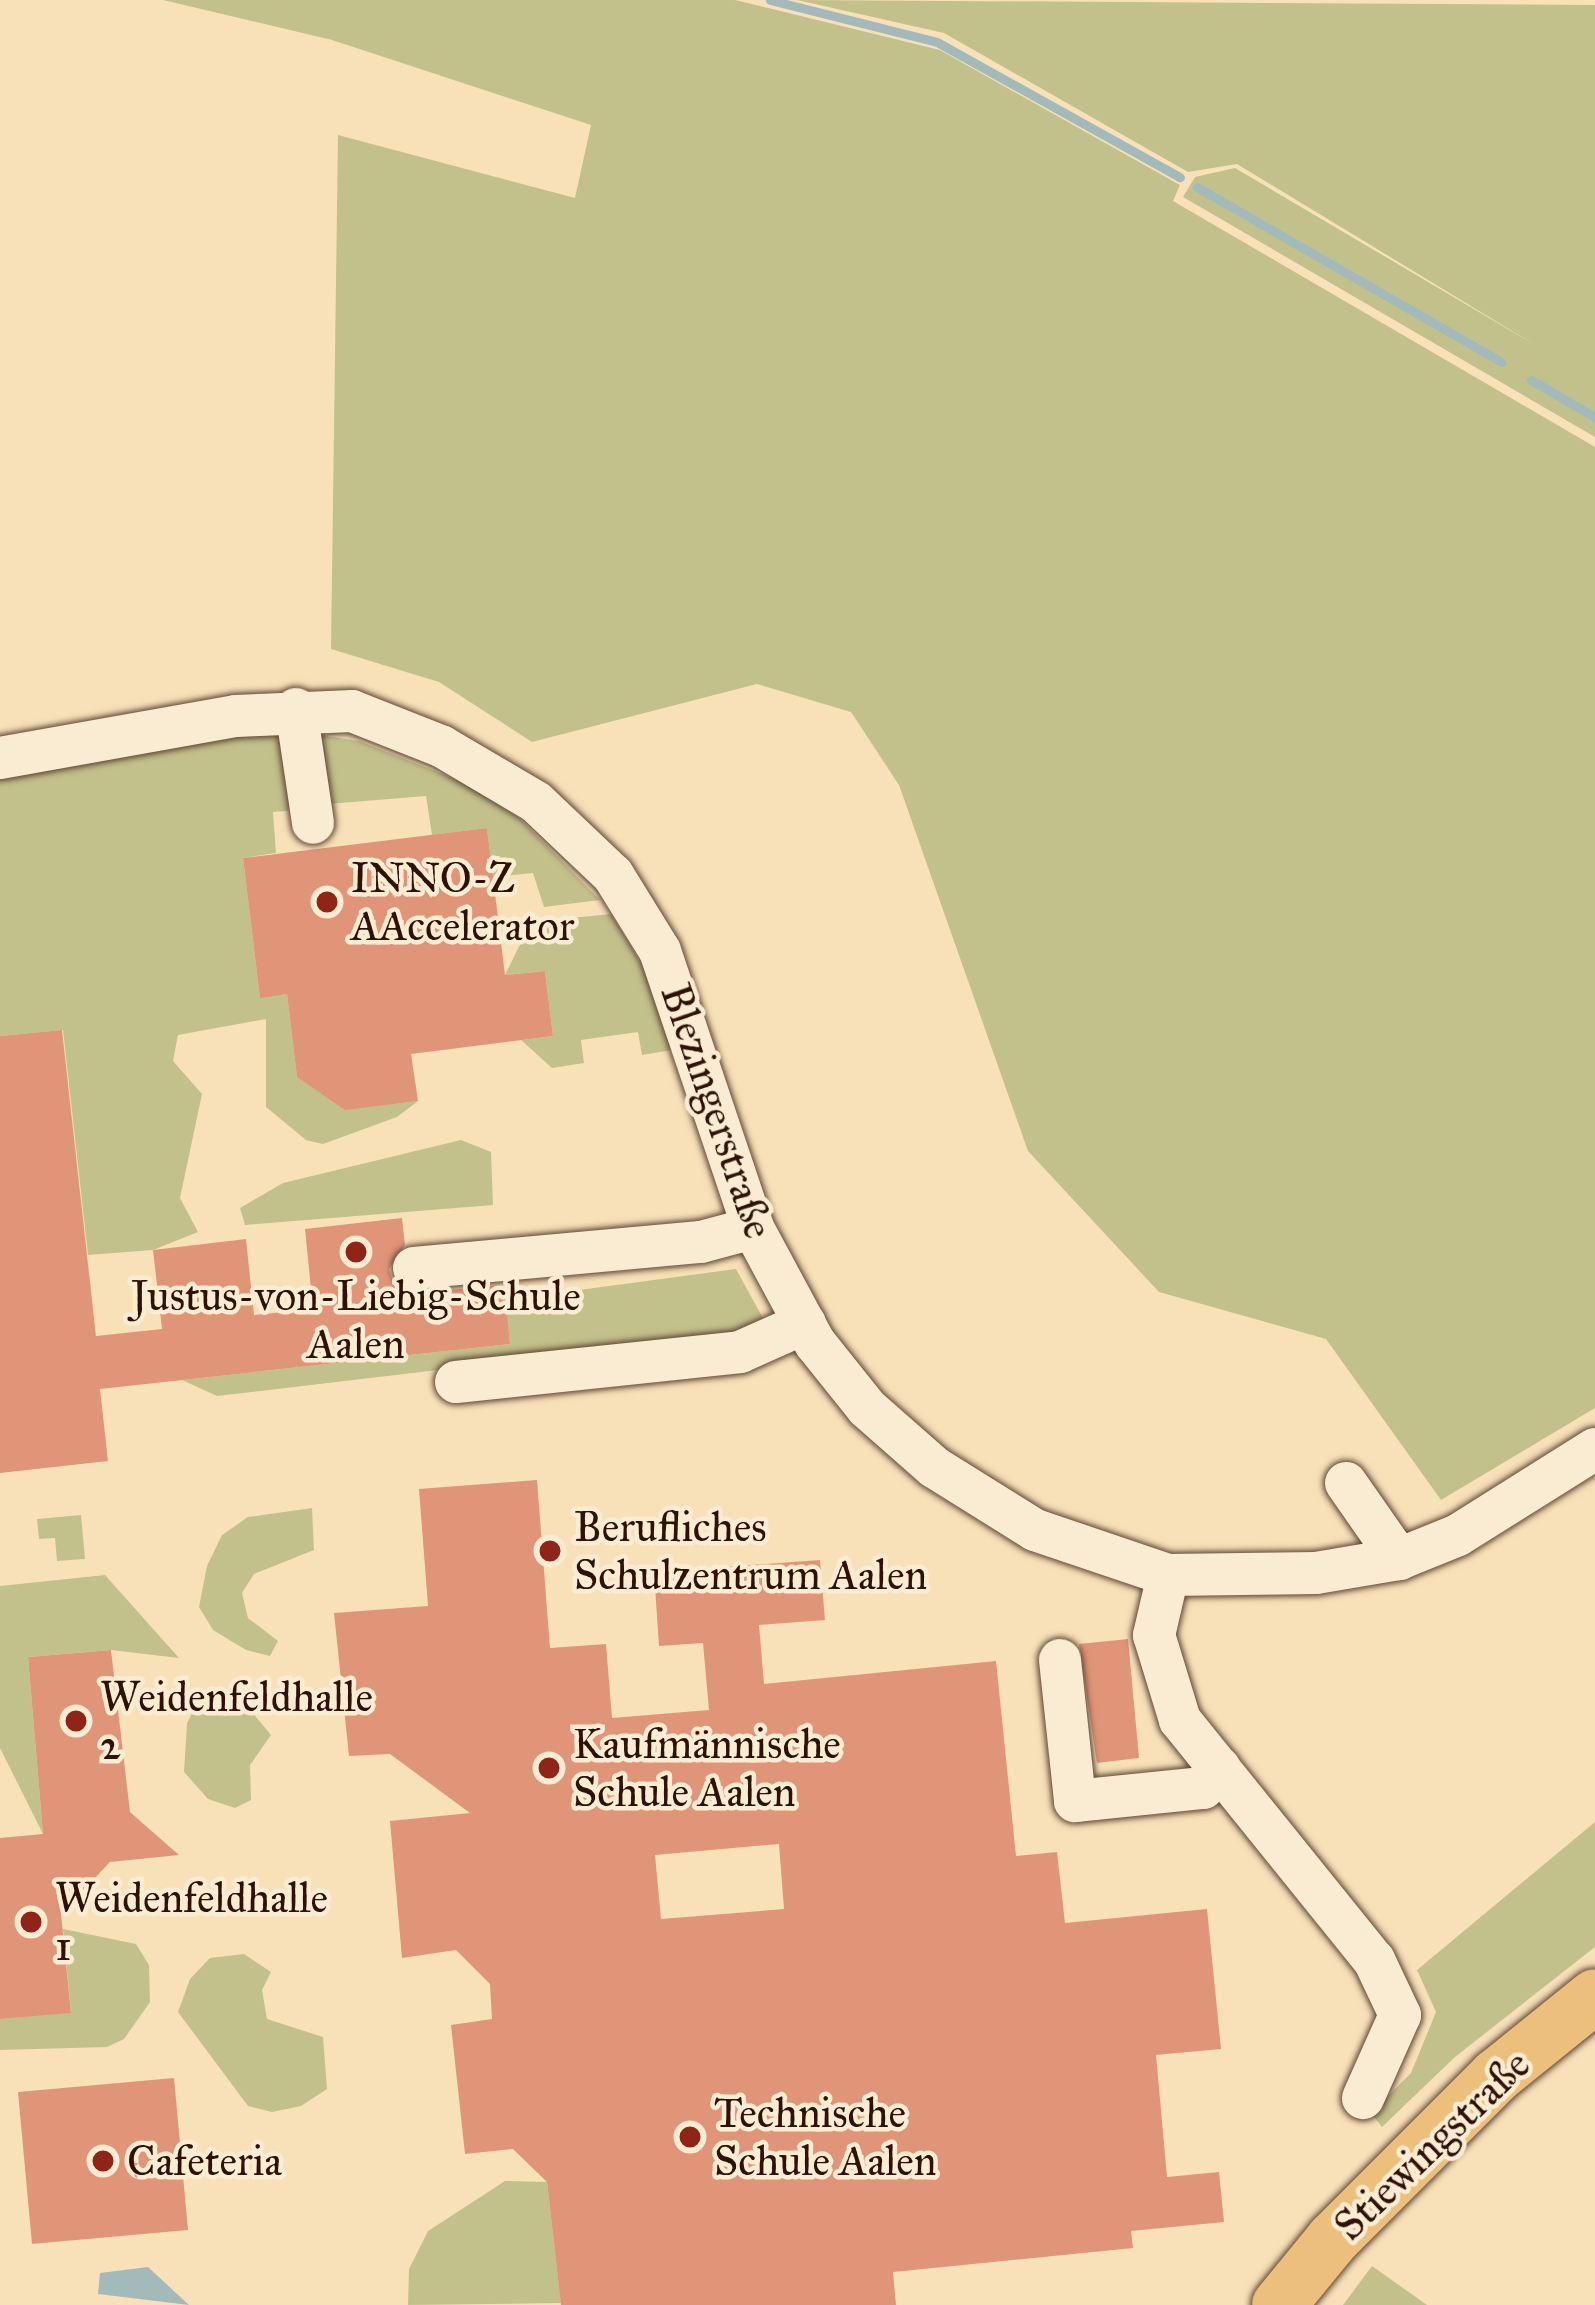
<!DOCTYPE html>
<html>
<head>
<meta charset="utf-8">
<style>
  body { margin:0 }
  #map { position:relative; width:1595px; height:2305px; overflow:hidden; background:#f8e1b9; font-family:"IM FELL Great Primer",serif }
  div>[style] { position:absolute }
  .green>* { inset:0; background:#c3c18b }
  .water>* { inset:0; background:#a2bbba }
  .stream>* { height:9px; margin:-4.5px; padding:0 4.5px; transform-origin:4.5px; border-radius:4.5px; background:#a2bbba }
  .building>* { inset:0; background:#e19578 }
  .roads { filter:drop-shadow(0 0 3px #604634) drop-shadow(0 0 3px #604634) }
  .minor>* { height:42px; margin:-21px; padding:0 21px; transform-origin:21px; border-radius:21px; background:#faecd2 }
  .major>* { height:54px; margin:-27px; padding:0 27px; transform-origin:27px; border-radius:27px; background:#ecc07c }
  .dots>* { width:33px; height:33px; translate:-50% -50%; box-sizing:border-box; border:6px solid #faecd2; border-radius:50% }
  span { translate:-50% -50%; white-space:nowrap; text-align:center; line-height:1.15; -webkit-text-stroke:9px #faecd2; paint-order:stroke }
  .poi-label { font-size:42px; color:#2e1207 }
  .left { translate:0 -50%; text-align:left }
  .street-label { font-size:42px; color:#2e1207 }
</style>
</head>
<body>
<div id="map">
  <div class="green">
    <div style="clip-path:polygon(163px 0,735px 0,940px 50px,1180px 185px,1173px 201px,1595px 447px,1595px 1408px,1441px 1500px,1326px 1339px,1159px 1292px,1028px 1151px,899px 785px,851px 712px,757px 684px,532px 742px,439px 682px,331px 649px,338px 135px,575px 198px,591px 125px,332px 40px)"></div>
    <div style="clip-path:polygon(797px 0,1595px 5px,1595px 437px,1183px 197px,1195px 177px,1235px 168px,1535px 345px,1237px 164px,1188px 172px,944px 33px)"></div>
    <div style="clip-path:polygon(296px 728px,296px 810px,273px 812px,276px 853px,243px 858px,260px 997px,287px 994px,297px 1076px,345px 1109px,418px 1101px,397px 1117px,323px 1144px,306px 1140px,266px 1107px,266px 1019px,178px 1035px,173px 1061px,202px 1094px,180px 1198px,198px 1232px,153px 1250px,88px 1255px,63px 1030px,0 1036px,0 776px,164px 736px)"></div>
    <div style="clip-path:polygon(304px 733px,359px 741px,465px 783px,519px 818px,600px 900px,544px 907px,533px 873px,493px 877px,487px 828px,432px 835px,426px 796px,328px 804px)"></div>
    <div style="clip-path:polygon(611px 914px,645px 970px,672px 1050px,642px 1055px,638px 1032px,581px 1040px,584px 1063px,552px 1068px,521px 1040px,553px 1036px,545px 971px,505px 975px,531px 922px)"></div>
    <div style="clip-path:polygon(461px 1140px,491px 1152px,493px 1205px,245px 1225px,240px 1208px,283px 1183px)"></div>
    <div style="clip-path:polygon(736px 1269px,770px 1331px,217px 1396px,182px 1380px,510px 1344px,505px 1300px)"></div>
    <div style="clip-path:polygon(312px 1508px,314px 1550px,254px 1574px,242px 1593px,248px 1618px,278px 1641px,270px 1656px,246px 1650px,213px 1630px,199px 1607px,207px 1566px,222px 1535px,248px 1517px)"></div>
    <div style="clip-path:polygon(81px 1515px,85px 1559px,57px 1561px,55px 1538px,39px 1539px,37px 1519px)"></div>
    <div style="clip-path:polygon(105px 1575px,179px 1658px,111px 1650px,28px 1657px,43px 1834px,0 1748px,0 1586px)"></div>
    <div style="clip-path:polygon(202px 1692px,236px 1693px,271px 1735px,250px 1765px,251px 1800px,235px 1808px,208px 1799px,184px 1772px,187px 1723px)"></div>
    <div style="clip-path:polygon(1595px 1822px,1595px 1947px,1455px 2057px,1382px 2127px,1371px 2113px,1411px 2073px,1436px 2012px,1417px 1970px)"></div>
    <div style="clip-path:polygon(63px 1929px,136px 1944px,149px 1965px,150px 2002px,124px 2039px,107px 2047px,0 2050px,0 2019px,71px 2012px)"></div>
    <div style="clip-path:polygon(244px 1954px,271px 1972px,262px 1990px,267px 2019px,323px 2037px,327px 2089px,301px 2106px,272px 2112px,248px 2106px,178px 2012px,190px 1979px,210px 1958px)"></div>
    <div style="clip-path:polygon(505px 2181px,547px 2182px,561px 2303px,408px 2305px,409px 2269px,428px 2231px)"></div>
    <div style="clip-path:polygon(1372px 2266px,1427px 2305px,1343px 2305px)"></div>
  </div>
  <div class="water">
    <div style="clip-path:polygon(148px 2267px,189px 2305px,98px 2294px,100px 2273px)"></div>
  </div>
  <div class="stream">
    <div style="left:770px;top:0;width:172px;rotate:14.1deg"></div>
    <div style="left:937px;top:42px;width:278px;rotate:29.1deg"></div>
    <div style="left:1197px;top:187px;width:351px;rotate:29.9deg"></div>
    <div style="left:1531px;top:380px;width:74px;rotate:30deg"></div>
  </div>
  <div class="building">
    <div style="clip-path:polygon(487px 828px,505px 975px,545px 971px,553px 1036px,411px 1054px,418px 1101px,345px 1110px,297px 1077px,287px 994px,260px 998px,243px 858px)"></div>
    <div style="clip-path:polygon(62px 1030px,96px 1336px,162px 1329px,153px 1250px,246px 1239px,254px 1315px,313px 1309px,305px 1229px,402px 1218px,405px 1245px,389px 1269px,394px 1284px,416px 1293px,504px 1285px,510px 1344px,100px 1389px,108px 1461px,0 1473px,0 1036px)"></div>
    <div style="clip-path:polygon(evenodd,537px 1480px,550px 1648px,606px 1644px,612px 1718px,709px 1710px,703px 1643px,659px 1646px,654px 1572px,820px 1560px,825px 1620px,759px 1625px,764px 1684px,996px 1661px,1016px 1856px,1057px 1852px,1065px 1923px,1207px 1909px,1221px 2049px,1156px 2055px,1167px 2177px,1219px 2172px,1224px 2222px,1131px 2231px,1133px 2248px,893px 2272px,896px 2305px,561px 2305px,547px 2182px,513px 2149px,465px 2154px,451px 2025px,492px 2019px,490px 1984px,456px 1950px,402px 1958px,390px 1821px,470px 1813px,390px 1754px,349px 1756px,334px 1613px,428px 1606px,419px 1489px,537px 1480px,779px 1844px,784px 1909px,661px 1919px,655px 1855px,779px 1844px)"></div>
    <div style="clip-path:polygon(1128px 1639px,1139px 1758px,1097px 1763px,1079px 1644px)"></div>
    <div style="clip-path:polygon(111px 1650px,130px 1812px,179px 1855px,110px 1862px,61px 1914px,71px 2013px,0 2019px,0 1838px,43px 1834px,28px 1657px)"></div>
    <div style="clip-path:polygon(174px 2078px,188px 2230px,32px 2244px,18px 2092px)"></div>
  </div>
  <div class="roads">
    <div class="minor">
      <div style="left:296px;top:709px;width:115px;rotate:81.5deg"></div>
      <div style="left:0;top:758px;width:240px;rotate:-10.1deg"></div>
      <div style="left:236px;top:716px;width:116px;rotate:-2.5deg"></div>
      <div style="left:352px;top:711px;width:96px;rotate:21.5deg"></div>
      <div style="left:441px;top:746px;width:110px;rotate:30.5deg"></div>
      <div style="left:536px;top:802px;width:106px;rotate:43.5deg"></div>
      <div style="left:613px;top:875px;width:89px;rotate:58.3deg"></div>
      <div style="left:660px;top:951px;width:292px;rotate:71.4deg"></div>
      <div style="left:753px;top:1228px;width:131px;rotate:61.7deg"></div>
      <div style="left:815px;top:1343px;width:83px;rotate:51.3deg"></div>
      <div style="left:867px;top:1408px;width:89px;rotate:41.4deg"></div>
      <div style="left:934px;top:1467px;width:119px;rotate:32deg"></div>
      <div style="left:1035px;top:1530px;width:140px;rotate:18.7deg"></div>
      <div style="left:1168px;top:1575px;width:148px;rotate:-0.8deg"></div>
      <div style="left:1316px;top:1573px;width:84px;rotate:-9.6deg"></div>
      <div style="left:1399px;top:1559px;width:64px;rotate:-22.1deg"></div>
      <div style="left:1458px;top:1535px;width:162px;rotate:-32.1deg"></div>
      <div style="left:414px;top:1268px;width:288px;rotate:-5.2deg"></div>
      <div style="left:701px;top:1242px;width:54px;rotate:-15.1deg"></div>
      <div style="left:456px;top:1382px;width:286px;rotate:-6deg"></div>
      <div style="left:740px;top:1352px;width:71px;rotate:-24deg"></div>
      <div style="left:1346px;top:1483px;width:93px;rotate:55.1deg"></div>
      <div style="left:1168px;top:1575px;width:62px;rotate:103.1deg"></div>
      <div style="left:1154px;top:1635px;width:89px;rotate:73deg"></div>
      <div style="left:1180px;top:1720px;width:309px;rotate:51.1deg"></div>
      <div style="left:1374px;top:1960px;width:61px;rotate:64.7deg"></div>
      <div style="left:1400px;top:2015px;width:91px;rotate:114deg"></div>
      <div style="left:1060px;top:1660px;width:142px;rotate:83.9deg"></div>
      <div style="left:1075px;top:1801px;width:129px;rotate:-5.8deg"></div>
      <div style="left:1203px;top:1788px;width:26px;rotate:-50deg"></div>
    </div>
    <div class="major">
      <div style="left:1279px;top:2305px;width:85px;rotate:-50.7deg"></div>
      <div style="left:1333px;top:2239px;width:231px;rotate:-45deg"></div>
      <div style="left:1496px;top:2076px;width:127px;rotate:-38.9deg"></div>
    </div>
  </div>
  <div class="dots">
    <div style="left:327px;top:902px;background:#8f2418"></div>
    <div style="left:356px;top:1252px;background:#8f2418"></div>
    <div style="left:550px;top:1551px;background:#8f2418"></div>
    <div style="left:76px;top:1721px;background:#8f2418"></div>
    <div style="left:549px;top:1768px;background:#8f2418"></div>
    <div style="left:31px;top:1922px;background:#8f2418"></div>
    <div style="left:690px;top:2137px;background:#8f2418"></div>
    <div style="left:103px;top:2161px;background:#8f2418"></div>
  </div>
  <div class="poi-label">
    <span class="left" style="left:351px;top:902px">INNO-Z<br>AAccelerator</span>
    <span style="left:356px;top:1320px">Justus-von-Liebig-Schule<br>Aalen</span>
    <span class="left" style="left:574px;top:1551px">Berufliches<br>Schulzentrum Aalen</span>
    <span class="left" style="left:100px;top:1721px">Weidenfeldhalle<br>2</span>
    <span class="left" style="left:573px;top:1768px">Kaufmännische<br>Schule Aalen</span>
    <span class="left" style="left:55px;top:1922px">Weidenfeldhalle<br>1</span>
    <span class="left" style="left:714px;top:2137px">Technische<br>Schule Aalen</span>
    <span class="left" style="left:127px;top:2161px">Cafeteria</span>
  </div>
  <div class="street-label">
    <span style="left:717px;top:1111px;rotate:71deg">Blezingerstraße</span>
    <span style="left:1432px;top:2145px;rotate:-44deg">Stiewingstraße</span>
  </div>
</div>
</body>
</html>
